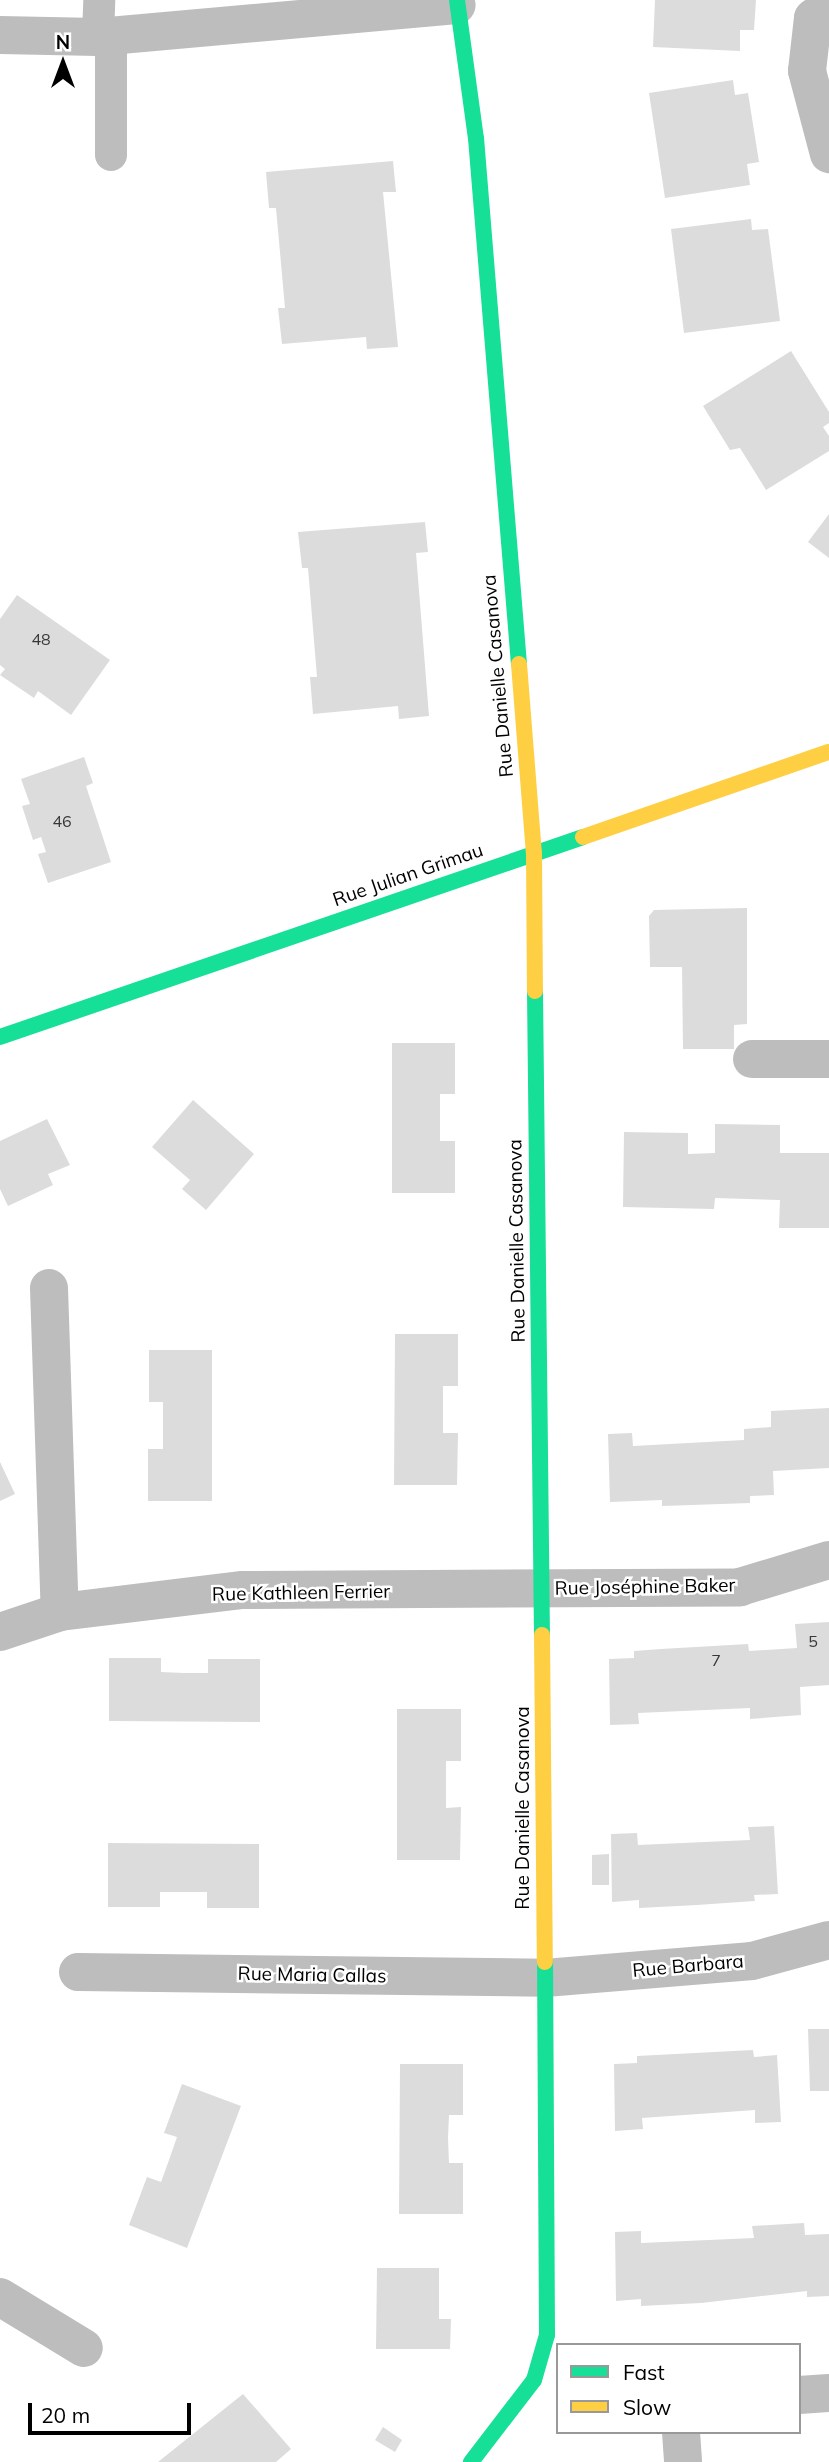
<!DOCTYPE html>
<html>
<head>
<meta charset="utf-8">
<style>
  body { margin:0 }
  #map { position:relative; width:829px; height:2462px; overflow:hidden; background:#fff; font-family:Mulish,sans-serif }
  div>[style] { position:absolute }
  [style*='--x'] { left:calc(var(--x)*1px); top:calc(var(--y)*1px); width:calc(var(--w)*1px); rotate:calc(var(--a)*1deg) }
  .building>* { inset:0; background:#dcdcdc }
  .lane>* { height:32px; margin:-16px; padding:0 16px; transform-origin:16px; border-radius:16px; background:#bdbdbd }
  .street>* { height:38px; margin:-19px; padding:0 19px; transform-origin:19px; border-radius:19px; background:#bdbdbd }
  .fast>* { height:16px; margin:-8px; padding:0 8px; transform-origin:8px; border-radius:8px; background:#16e098 }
  .slow>* { height:16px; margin:-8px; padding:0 8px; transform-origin:8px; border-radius:8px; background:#ffcf43 }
  span { translate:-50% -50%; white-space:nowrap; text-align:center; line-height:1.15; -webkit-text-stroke:5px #fff; paint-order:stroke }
  .number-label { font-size:16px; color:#373737 }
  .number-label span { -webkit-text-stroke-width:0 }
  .street-label { font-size:19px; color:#000 }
  .legend { position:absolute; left:556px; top:2343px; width:245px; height:91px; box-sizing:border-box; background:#fff; border:2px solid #999; margin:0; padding:9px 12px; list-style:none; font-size:21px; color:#000 }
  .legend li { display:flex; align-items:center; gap:14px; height:35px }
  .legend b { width:35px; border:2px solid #999 }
  .north { position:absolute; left:28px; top:28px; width:70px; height:70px; -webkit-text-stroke:5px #fff; paint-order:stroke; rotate:0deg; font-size:19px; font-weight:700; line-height:28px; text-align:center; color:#000 }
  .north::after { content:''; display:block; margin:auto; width:24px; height:32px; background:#000; clip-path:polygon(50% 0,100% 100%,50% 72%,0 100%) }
  .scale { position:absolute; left:28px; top:2403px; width:163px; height:32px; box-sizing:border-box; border:4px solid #000; border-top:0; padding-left:9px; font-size:21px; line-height:24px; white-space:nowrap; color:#000; -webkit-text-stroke:5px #fff; paint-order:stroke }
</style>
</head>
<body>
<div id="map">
  <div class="building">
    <i style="clip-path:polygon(655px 0,756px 0,754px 30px,740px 30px,740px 51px,653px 47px)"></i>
    <i style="clip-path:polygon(733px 80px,735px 95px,748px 93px,759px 162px,747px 164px,750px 185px,665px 198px,649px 93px)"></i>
    <i style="clip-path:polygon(393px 161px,396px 192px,383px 192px,398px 347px,367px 349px,366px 337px,282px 344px,278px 308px,285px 308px,276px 208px,269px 208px,266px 172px)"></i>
    <i style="clip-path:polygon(751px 219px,752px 230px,768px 229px,780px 321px,684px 333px,671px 229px)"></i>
    <i style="clip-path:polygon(791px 351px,829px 412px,829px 423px,823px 427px,829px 436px,829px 451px,766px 490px,740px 448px,730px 450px,703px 406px)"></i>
    <i style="clip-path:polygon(829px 514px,829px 558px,808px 542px)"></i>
    <i style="clip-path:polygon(425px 522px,428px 552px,416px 553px,429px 716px,399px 719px,398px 706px,313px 714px,310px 677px,317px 677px,308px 568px,302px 568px,298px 532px)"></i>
    <i style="clip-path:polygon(17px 595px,110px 660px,71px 715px,38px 691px,34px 698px,0 675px,5px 669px,0 665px,0 619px)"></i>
    <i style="clip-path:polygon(84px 757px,93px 783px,86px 786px,111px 862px,48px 883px,38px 854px,46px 852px,41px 837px,33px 840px,22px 806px,30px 804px,21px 779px)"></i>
    <i style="clip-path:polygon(747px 908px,747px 1024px,734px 1025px,734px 1049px,683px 1049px,682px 967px,650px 967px,649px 916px,654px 910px)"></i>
    <i style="clip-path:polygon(392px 1043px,455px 1043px,455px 1094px,440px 1094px,440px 1141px,455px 1141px,455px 1193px,392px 1193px)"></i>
    <i style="clip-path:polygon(193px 1100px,254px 1154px,206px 1210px,182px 1189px,190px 1180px,152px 1147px)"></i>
    <i style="clip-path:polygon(47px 1119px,70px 1165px,48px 1174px,53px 1185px,8px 1206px,0 1189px,0 1141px)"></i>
    <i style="clip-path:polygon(715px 1124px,780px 1125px,780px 1153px,829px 1153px,829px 1228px,779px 1228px,780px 1200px,715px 1198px,714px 1209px,623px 1207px,624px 1132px,688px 1133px,688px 1154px,715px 1153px)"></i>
    <i style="clip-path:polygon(395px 1334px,458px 1334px,458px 1386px,443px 1386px,443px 1433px,458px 1433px,457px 1485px,394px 1485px)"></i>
    <i style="clip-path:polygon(149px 1350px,212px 1350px,212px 1501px,148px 1501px,148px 1449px,163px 1449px,163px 1402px,149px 1402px)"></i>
    <i style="clip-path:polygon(829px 1408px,829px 1468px,773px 1471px,774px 1495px,750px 1496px,750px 1503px,692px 1505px,662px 1506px,662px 1500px,610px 1502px,608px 1434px,632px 1433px,633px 1446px,744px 1440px,744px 1429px,771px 1427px,771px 1411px)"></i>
    <i style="clip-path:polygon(0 1462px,15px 1494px,0 1501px)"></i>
    <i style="clip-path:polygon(829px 1622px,829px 1685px,800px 1687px,801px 1715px,750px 1719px,750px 1708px,638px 1713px,639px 1724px,610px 1725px,609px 1659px,634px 1658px,634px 1651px,661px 1649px,748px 1644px,749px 1651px,797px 1648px,795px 1624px)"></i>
    <i style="clip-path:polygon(109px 1658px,161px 1658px,161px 1672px,184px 1673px,208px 1673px,208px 1659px,260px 1659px,260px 1722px,109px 1721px)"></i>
    <i style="clip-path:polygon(397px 1709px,461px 1709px,461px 1761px,446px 1761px,446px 1808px,461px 1807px,460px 1860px,397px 1860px)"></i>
    <i style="clip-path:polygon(774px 1826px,778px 1894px,754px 1895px,755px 1901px,697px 1905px,639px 1908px,639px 1900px,612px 1902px,611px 1834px,637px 1833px,638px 1845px,750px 1840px,748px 1827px)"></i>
    <i style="clip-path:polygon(108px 1843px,259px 1844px,259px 1908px,207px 1908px,207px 1892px,160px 1892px,160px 1907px,108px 1907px)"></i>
    <i style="clip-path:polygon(609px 1854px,609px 1885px,592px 1885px,592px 1855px)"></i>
    <i style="clip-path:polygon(808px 2029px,829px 2029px,829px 2091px,810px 2091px)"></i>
    <i style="clip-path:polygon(753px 2050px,754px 2057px,777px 2055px,781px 2122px,755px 2123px,755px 2110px,642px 2118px,643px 2129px,615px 2131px,614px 2064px,637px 2063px,637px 2056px)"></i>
    <i style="clip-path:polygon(400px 2064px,463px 2064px,463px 2115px,449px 2115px,448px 2138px,449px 2163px,463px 2163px,463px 2214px,399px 2214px)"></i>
    <i style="clip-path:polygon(182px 2084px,241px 2106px,187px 2248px,129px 2225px,147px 2177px,161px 2182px,169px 2160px,177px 2137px,164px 2133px)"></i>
    <i style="clip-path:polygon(804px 2223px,805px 2235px,829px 2234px,829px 2296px,807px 2297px,807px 2291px,701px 2303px,641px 2306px,641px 2299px,616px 2301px,615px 2232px,641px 2231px,641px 2243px,754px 2238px,752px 2226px)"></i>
    <i style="clip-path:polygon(377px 2268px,439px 2268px,439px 2319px,451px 2319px,450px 2349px,376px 2349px)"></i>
    <i style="clip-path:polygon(243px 2394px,291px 2449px,276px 2462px,158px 2462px)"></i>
    <i style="clip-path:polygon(383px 2427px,402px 2440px,395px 2452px,375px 2440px)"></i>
  </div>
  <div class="lane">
    <i style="--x:111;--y:36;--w:119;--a:90"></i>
    <i style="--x:98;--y:37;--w:37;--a:-88"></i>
  </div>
  <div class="street">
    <i style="--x:829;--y:6;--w:20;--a:143"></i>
    <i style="--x:813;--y:18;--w:53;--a:96.5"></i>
    <i style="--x:807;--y:71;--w:86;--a:75.2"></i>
    <i style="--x:0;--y:35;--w:98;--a:1.2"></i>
    <i style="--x:98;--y:37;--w:360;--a:-5.1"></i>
    <i style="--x:752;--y:1059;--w:77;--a:0"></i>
    <i style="--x:49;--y:1288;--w:324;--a:88.1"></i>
    <i style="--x:0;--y:1632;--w:63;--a:-18.4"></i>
    <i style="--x:60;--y:1612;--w:184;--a:-6.9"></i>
    <i style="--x:243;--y:1590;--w:497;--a:-0.3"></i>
    <i style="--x:740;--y:1587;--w:93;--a:-16.9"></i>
    <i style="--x:78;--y:1972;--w:467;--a:0.7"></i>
    <i style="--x:545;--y:1978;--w:208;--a:-4.7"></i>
    <i style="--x:752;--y:1961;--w:80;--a:-15.3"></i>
    <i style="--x:0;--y:2297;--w:98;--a:31.3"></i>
    <i style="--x:799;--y:2395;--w:30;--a:-4"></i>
    <i style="--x:681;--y:2432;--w:30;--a:86"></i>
  </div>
  <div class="fast">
    <i style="--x:457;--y:0;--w:139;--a:82.2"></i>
    <i style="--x:476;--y:138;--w:528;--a:85.33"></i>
    <i style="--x:535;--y:991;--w:644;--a:89.38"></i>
    <i style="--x:0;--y:1037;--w:616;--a:-18.93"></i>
    <i style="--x:471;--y:2462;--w:103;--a:-52.5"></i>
    <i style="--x:534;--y:2380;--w:47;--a:-73.9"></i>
    <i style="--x:547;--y:2335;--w:373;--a:-90.3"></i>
  </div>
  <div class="slow">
    <i style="--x:519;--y:664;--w:190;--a:85.5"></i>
    <i style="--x:534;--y:853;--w:138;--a:89.6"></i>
    <i style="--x:583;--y:837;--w:260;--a:-19.1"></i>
    <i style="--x:542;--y:1635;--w:327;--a:89.5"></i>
  </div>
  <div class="number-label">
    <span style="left:41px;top:639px">48</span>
    <span style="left:62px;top:821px">46</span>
    <span style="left:813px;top:1641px">5</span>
    <span style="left:716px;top:1660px">7</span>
  </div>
  <div class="street-label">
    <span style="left:498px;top:676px;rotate:-95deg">Rue Danielle Casanova</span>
    <span style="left:408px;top:875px;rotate:-19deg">Rue Julian Grimau</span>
    <span style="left:517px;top:1241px;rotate:-91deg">Rue Danielle Casanova</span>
    <span style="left:645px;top:1587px;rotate:-1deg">Rue Joséphine Baker</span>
    <span style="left:301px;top:1593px;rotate:-1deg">Rue Kathleen Ferrier</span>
    <span style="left:523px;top:1808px;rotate:-90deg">Rue Danielle Casanova</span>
    <span style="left:688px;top:1966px;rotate:-5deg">Rue Barbara</span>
    <span style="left:312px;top:1975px;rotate:1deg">Rue Maria Callas</span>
  </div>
  <ul class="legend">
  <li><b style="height:9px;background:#16e098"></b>Fast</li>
  <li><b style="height:9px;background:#ffcf43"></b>Slow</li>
  </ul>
  <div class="north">N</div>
  <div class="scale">20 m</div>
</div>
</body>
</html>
